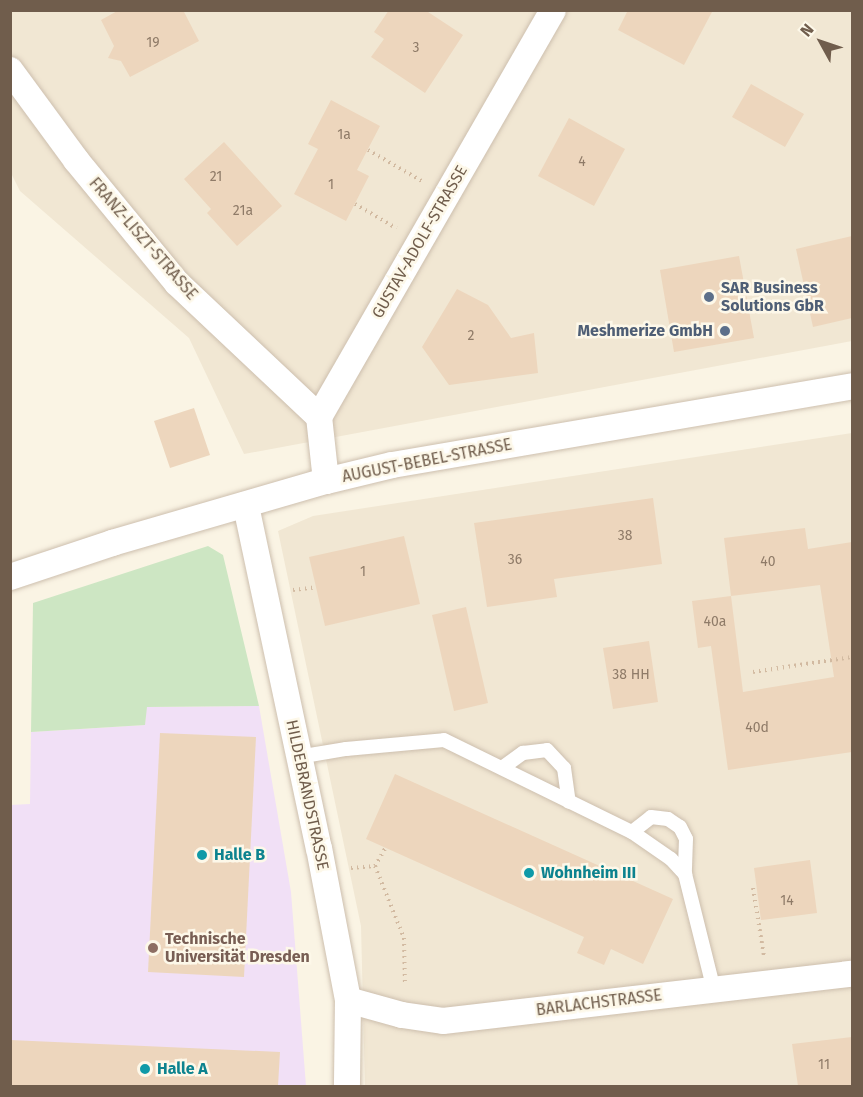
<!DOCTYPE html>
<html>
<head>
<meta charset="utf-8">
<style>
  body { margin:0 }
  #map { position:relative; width:863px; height:1097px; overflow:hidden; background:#faf4e4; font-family:"Fira Sans",sans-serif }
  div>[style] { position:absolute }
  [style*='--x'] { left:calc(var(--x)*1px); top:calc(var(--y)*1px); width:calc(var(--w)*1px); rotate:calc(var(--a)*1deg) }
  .residential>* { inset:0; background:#f1e7d3 }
  .education>* { inset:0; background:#f1e0f6 }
  .green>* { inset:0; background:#cde6c3 }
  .building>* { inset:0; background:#edd6bd }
  .path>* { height:4px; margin-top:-2px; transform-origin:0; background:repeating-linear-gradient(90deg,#d2baa1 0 1.5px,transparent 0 6px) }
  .roads { filter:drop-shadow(0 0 2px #cdbfae) drop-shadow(0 0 2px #cdbfae) }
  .lane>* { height:14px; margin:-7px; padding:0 7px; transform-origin:7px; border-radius:7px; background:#fff }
  .street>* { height:26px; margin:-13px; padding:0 13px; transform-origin:13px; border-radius:13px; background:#fff }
  .dots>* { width:16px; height:16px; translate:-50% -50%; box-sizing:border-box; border:3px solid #fdf8e9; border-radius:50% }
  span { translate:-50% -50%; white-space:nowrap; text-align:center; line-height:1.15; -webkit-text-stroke:5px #fdf8e9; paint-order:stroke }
  .number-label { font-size:14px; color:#8f7b68 }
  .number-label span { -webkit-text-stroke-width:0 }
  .street-label { font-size:16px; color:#705d4c }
  .service-label { font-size:16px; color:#4e5e75; font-weight:700 }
  .left { translate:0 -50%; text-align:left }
  .right { translate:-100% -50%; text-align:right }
  .culture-label { font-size:16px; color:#0d838f; font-weight:700 }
  .education-label { font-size:16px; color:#785e54; font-weight:700 }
  .frame { position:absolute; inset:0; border:12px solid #705d4c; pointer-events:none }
  .north { position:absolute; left:791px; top:12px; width:60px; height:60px; -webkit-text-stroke:4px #fdf8e9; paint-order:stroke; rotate:310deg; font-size:16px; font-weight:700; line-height:24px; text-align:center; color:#705d4c }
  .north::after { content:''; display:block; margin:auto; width:21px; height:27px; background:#705d4c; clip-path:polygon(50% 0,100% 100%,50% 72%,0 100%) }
</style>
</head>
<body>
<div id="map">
  <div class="residential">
    <i style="clip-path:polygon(10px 11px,852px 11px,852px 341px,244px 454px,189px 338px,20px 191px,11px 173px)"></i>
    <i style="clip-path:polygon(852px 433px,852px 1086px,365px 1086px,361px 926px,278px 531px,313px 516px)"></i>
  </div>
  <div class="education">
    <i style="clip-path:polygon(259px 706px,291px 892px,306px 1086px,11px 1086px,10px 805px,30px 804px,31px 732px,145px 725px,146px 707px)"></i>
  </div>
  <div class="green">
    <i style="clip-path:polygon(208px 546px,223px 555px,259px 706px,147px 707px,145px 725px,31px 732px,33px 603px)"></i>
  </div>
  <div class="building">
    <i style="clip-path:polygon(119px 10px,183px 10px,199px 41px,130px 77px,121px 61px,108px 58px,114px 46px,101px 20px)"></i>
    <i style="clip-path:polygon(389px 10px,425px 10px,463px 35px,425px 93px,371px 57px,384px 39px,374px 32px)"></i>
    <i style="clip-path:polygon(628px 10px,713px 10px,684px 65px,618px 30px)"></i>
    <i style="clip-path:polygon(751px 84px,804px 114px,785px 147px,732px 117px)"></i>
    <i style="clip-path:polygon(331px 100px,380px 126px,357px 170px,369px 176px,346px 221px,294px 194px,318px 149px,308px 144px)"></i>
    <i style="clip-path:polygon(569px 118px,625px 149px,594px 206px,538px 176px)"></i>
    <i style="clip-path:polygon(224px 142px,282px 206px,237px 246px,207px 213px,211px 209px,184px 179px)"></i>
    <i style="clip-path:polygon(852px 236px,852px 318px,813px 327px,796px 249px)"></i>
    <i style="clip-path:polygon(739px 256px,754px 338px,674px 352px,660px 270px)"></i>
    <i style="clip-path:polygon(457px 289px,488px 305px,511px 338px,534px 333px,538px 373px,449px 385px,422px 347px)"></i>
    <i style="clip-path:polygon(194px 408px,210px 455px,170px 468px,154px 421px)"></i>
    <i style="clip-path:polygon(653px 498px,662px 564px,554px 579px,557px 597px,487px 607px,474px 523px)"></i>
    <i style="clip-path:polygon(evenodd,805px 528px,808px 549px,852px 542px,852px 752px,728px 770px,711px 646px,698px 648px,692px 601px,731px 596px,724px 538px,805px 528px,820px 585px,834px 677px,743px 692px,731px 596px,820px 585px)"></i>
    <i style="clip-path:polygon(404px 536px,420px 604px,325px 626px,309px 557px)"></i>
    <i style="clip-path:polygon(466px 607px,488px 703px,454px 711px,432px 615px)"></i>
    <i style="clip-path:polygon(649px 641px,658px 702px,613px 709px,603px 648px)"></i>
    <i style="clip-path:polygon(160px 733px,256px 737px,244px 977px,148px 972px)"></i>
    <i style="clip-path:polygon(395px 774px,673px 899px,643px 964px,611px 949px,604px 965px,577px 953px,584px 937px,366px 839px)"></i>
    <i style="clip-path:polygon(810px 860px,817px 913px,761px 920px,754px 868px)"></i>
    <i style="clip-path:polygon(852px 1037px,852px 1086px,798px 1086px,792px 1044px)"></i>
    <i style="clip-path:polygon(10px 1040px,280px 1052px,278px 1086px,10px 1086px)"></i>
  </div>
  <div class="path">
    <i style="--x:368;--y:150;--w:62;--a:29.9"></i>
    <i style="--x:355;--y:204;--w:48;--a:30.3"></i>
    <i style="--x:293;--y:590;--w:23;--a:-7"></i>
    <i style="--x:753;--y:672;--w:100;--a:-8.6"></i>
    <i style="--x:375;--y:866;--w:78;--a:68.1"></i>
    <i style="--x:404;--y:938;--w:48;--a:88.8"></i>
    <i style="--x:351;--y:868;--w:24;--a:-5"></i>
    <i style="--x:375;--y:866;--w:22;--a:-60"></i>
    <i style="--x:753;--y:888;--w:69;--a:80.8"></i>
  </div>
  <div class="roads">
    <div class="lane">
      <i style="--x:298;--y:757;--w:49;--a:-9.5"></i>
      <i style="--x:346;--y:749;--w:98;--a:-5.2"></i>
      <i style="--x:444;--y:740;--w:209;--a:26.1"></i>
      <i style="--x:632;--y:832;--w:47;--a:34.7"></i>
      <i style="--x:671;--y:859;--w:21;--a:47"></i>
      <i style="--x:685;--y:874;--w:120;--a:76"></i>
      <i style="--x:502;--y:768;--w:26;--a:-36"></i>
      <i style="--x:523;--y:753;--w:24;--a:-7"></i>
      <i style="--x:547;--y:750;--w:25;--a:47"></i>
      <i style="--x:564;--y:768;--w:34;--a:82"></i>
      <i style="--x:632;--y:832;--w:24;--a:-38"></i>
      <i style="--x:651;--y:817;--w:17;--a:7"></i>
      <i style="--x:668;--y:819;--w:14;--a:34"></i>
      <i style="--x:680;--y:827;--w:13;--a:63"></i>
      <i style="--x:686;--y:839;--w:35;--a:92"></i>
    </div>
    <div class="street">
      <i style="--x:10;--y:70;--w:112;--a:53.7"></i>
      <i style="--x:76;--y:160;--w:159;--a:50.6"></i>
      <i style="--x:177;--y:283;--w:195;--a:43.3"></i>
      <i style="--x:326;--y:481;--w:64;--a:-96.2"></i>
      <i style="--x:319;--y:417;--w:469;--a:-60.1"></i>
      <i style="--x:246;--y:506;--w:350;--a:78"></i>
      <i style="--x:319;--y:848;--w:155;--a:79.2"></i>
      <i style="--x:348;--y:1000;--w:86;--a:90.7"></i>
      <i style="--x:10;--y:577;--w:108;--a:-18.4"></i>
      <i style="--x:112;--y:543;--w:223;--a:-16.2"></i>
      <i style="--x:326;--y:481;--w:68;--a:-13.6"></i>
      <i style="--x:392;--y:465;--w:467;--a:-9.7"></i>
      <i style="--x:348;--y:1000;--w:56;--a:15.5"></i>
      <i style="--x:402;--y:1015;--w:41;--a:8.3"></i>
      <i style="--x:443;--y:1021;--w:412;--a:-6.6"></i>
    </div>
  </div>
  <div class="dots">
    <i style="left:709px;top:297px;background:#5c6f8a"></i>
    <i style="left:725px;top:331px;background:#5c6f8a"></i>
    <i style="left:202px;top:855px;background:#0f9aa8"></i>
    <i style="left:529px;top:873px;background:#0f9aa8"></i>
    <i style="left:153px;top:948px;background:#8d6e63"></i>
    <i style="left:145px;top:1069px;background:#0f9aa8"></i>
  </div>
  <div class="number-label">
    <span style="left:153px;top:43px">19</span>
    <span style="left:416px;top:48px">3</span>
    <span style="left:344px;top:135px">1a</span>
    <span style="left:582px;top:162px">4</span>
    <span style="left:216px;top:177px">21</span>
    <span style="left:331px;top:185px">1</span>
    <span style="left:243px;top:211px">21a</span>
    <span style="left:471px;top:336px">2</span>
    <span style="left:625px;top:536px">38</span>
    <span style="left:515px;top:560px">36</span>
    <span style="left:768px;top:562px">40</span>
    <span style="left:363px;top:572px">1</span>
    <span style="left:715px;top:622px">40a</span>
    <span style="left:631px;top:675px">38 HH</span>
    <span style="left:757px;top:728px">40d</span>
    <span style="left:787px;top:901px">14</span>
    <span style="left:824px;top:1065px">11</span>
  </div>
  <div class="street-label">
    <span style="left:143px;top:239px;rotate:49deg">FRANZ-LISZT-STRASSE</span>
    <span style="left:420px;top:242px;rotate:-60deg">GUSTAV-ADOLF-STRASSE</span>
    <span style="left:427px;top:461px;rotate:-11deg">AUGUST-BEBEL-STRASSE</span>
    <span style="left:307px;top:795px;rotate:78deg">HILDEBRANDSTRASSE</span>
    <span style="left:599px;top:1003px;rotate:-7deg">BARLACHSTRASSE</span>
  </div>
  <div class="service-label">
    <span class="left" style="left:721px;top:297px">SAR Business<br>Solutions GbR</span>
    <span class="right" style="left:713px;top:331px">Meshmerize GmbH</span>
  </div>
  <div class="culture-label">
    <span class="left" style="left:214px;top:855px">Halle B</span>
    <span class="left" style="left:541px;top:873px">Wohnheim III</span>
    <span class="left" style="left:157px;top:1069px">Halle A</span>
  </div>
  <div class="education-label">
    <span class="left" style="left:165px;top:948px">Technische<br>Universität Dresden</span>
  </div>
  <div class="frame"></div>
  <div class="north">N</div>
</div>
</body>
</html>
